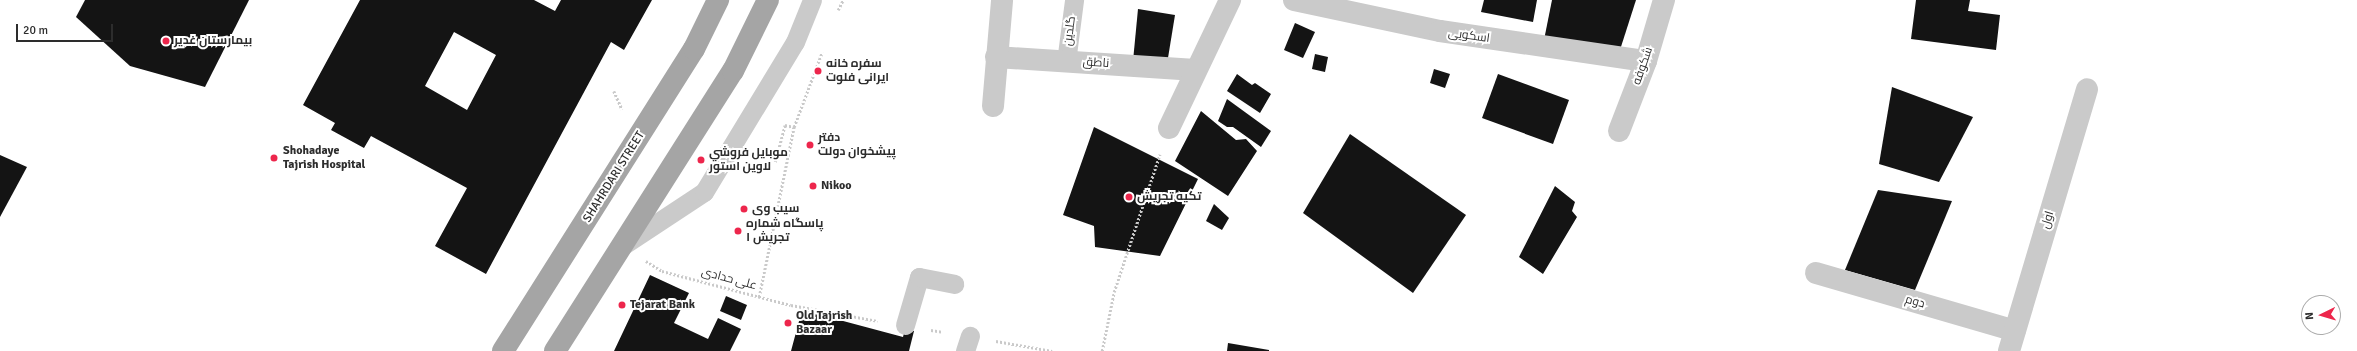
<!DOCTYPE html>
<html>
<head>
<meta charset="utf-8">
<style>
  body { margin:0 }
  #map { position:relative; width:2357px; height:351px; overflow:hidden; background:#fff; font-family:Signika,Cairo,sans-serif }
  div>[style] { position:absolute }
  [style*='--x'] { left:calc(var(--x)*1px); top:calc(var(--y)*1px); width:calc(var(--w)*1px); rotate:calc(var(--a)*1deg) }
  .building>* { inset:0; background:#141414 }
  .path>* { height:2.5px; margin-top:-1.25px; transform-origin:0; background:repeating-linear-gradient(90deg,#cacaca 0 2px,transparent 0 4px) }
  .service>* { height:19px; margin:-9.5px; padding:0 9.5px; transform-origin:9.5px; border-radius:9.5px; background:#cacaca }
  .minor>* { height:22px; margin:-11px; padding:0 11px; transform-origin:11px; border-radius:11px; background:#cacaca }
  .primary>* { height:22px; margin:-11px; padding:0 11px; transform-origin:11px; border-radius:11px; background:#a5a5a5 }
  .dots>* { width:11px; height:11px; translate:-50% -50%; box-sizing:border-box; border:2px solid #fff; border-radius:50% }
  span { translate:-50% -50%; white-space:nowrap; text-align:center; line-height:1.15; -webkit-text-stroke:4px #fff; paint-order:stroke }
  .street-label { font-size:12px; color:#2d2d2d }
  .poi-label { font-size:12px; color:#2d2d2d; font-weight:700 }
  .left { translate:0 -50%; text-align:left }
  .north { position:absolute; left:2301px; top:295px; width:40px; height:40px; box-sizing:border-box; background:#fff; border:1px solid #ababab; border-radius:50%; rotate:265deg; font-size:11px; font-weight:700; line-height:16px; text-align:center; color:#2d2d2d }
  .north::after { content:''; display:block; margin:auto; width:14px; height:18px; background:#ed264c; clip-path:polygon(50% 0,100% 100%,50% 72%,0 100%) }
  .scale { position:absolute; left:16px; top:24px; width:97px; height:18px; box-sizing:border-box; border:2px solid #2d2d2d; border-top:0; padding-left:5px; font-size:12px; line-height:14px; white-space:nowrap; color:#2d2d2d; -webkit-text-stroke:3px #fff; paint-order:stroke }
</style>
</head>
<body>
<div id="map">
  <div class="building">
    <i style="clip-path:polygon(85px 0,249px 0,205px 87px,130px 66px,76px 17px)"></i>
    <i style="clip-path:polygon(evenodd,360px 0,534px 0,555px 11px,561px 0,652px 0,624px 50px,611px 42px,486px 274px,435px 246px,467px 188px,371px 136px,364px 148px,331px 130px,335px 123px,303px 105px,360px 0,454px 32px,496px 55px,467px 110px,425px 86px,454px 32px)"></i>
    <i style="clip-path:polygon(1484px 0,1537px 0,1533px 22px,1481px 12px)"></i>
    <i style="clip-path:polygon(1552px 0,1636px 0,1619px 53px,1544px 40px)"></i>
    <i style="clip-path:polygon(1916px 0,1970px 0,1968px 11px,2000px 15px,1996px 50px,1911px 39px)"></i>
    <i style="clip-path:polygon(1138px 9px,1175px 15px,1167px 64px,1133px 61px)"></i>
    <i style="clip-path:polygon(1295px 23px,1315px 32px,1303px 58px,1284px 50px)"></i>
    <i style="clip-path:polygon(1315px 54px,1328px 57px,1325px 72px,1312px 69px)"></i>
    <i style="clip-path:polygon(1434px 69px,1450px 74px,1445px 88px,1430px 83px)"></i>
    <i style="clip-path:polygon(1237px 74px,1252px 85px,1255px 83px,1271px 94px,1260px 113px,1227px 91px)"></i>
    <i style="clip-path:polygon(1498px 74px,1569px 100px,1553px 144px,1482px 118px)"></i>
    <i style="clip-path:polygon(1892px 87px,1973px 117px,1939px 182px,1879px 164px)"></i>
    <i style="clip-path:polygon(1227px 99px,1271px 131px,1261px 147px,1233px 127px,1227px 127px,1218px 121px)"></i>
    <i style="clip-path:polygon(1201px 111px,1236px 140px,1246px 139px,1257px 151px,1228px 196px,1175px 161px)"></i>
    <i style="clip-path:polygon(1094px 127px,1198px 179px,1160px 256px,1095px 247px,1094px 226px,1063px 215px)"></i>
    <i style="clip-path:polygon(1350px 134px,1466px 215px,1413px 293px,1303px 213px)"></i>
    <i style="clip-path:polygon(0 155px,27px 167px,0 217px)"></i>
    <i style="clip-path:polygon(1555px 186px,1575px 202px,1572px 211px,1577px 217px,1543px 274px,1519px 257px)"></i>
    <i style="clip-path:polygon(1878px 190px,1952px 201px,1915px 290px,1845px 270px)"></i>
    <i style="clip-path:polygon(1214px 204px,1229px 218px,1222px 230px,1206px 221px)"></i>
    <i style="clip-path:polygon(650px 275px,689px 293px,674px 323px,708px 339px,718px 318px,741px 329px,730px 351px,614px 351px)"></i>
    <i style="clip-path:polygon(726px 296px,747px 305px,741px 320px,720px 311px)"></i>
    <i style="clip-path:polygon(802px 310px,903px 337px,905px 329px,914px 331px,909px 351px,791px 351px)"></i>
    <i style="clip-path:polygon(1228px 343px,1269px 350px,1269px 351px,1227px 351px)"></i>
  </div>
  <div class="path">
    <i style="--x:838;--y:10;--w:11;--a:-63"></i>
    <i style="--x:614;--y:91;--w:20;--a:66"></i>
    <i style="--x:775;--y:162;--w:38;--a:-75"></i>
    <i style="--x:785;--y:125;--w:9;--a:13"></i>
    <i style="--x:646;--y:261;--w:19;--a:32"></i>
    <i style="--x:662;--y:271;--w:133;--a:14.8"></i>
    <i style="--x:791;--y:305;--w:88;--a:10.4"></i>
    <i style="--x:759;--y:297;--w:174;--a:-78.4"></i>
    <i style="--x:794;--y:127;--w:80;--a:-69.5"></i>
    <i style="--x:931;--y:330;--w:12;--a:9"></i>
    <i style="--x:996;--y:341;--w:57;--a:10.1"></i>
    <i style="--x:1102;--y:351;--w:60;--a:-78.5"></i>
    <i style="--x:1114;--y:292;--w:145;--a:-71.6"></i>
  </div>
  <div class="service">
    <i style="--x:1066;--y:62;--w:63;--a:-82.6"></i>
    <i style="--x:622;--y:246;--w:98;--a:-33.4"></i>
    <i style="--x:704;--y:192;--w:175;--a:-58.8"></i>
    <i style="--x:795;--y:42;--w:45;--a:-68"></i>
    <i style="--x:905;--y:325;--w:50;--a:-73.7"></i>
    <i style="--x:919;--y:277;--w:36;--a:11"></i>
    <i style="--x:965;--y:351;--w:16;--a:-72"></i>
  </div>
  <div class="minor">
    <i style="--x:1294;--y:0;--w:149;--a:12"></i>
    <i style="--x:1440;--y:31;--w:208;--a:8.3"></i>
    <i style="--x:996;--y:57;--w:200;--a:3.7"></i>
    <i style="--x:993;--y:106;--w:106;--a:-85.1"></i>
    <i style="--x:1169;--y:128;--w:142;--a:-64.5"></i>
    <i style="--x:1619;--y:131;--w:75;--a:-68.9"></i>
    <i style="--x:1646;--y:61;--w:64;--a:-73.6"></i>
    <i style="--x:1816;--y:273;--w:207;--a:16.2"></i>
    <i style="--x:2009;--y:351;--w:273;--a:-73.4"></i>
  </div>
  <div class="primary">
    <i style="--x:503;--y:351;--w:357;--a:-57.7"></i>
    <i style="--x:694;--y:49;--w:55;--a:-63.9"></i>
    <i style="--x:555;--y:351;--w:332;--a:-57.6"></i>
    <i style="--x:733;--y:71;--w:79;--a:-63.8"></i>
  </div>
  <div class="dots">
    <i style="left:166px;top:41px;background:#ed264c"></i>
    <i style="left:818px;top:71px;background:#ed264c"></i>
    <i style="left:810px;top:145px;background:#ed264c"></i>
    <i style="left:274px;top:158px;background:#ed264c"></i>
    <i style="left:701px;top:160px;background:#ed264c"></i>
    <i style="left:813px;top:186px;background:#ed264c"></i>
    <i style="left:1129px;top:197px;background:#ed264c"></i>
    <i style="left:744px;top:209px;background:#ed264c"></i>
    <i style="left:738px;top:231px;background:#ed264c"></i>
    <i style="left:622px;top:305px;background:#ed264c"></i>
    <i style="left:788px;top:323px;background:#ed264c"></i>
  </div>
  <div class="street-label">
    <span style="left:1070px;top:31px;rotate:-83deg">گلدین</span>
    <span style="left:1469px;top:36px;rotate:8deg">اسکویی</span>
    <span style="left:1096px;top:63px;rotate:4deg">ناطق</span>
    <span style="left:1643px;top:66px;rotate:-71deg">شکوفه</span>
    <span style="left:614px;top:177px;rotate:-58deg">SHAHRDARI STREET</span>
    <span style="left:2048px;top:220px;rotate:-73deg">اول</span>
    <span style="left:729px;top:279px;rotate:15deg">علی حدادی</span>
    <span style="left:1915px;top:302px;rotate:16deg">دوم</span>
  </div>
  <div class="poi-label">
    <span class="left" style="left:174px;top:41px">بیمارستان غدیر</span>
    <span class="left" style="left:826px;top:71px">سفره خانه<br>ایرانی فلوت</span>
    <span class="left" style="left:818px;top:145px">دفتر<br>پیشخوان دولت</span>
    <span class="left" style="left:283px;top:158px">Shohadaye<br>Tajrish Hospital</span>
    <span class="left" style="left:709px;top:160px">موبايل فروشي<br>لاوين استور</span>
    <span class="left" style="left:821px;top:186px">Nikoo</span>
    <span class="left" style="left:1137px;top:197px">تکیه تجریش</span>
    <span class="left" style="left:752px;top:209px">سیب وی</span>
    <span class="left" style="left:746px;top:231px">پاسگاه شماره<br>۱ تجریش</span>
    <span class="left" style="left:630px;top:305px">Tejarat Bank</span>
    <span class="left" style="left:796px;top:323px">Old Tajrish<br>Bazaar</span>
  </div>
  <div class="north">N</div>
  <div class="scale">20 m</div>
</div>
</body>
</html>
